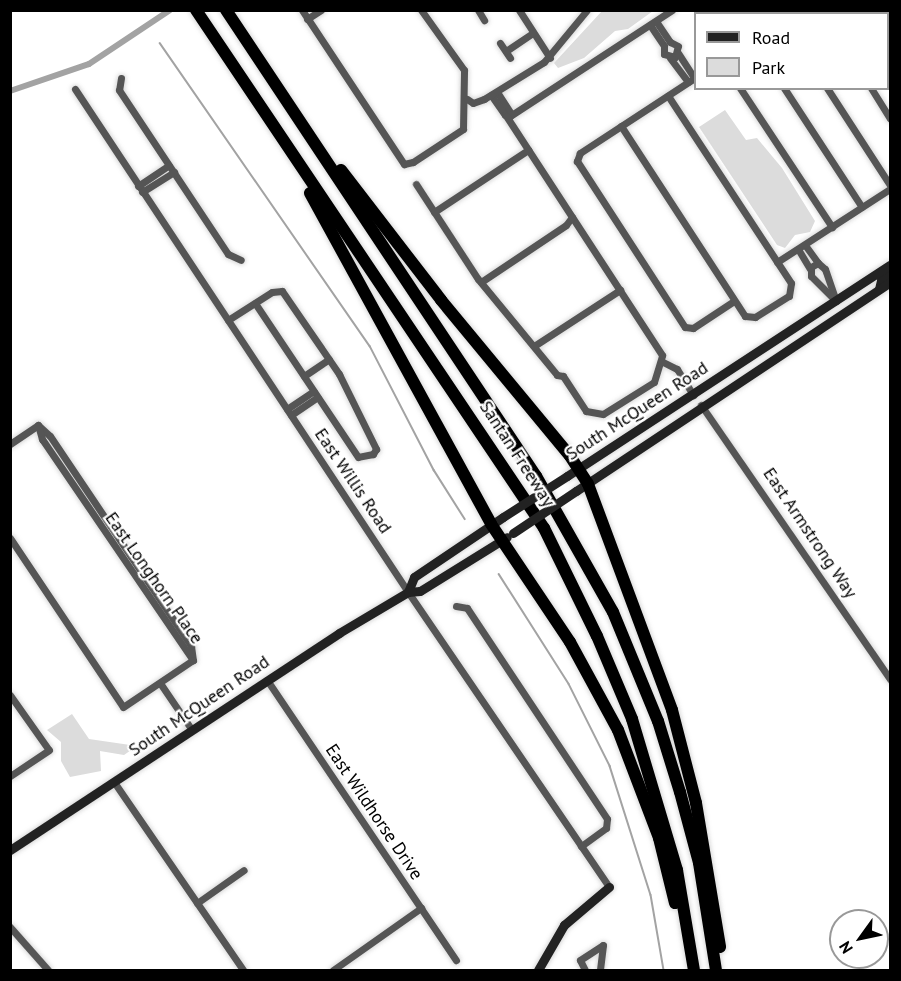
<!DOCTYPE html>
<html>
<head>
<meta charset="utf-8">
<style>
  body { margin:0 }
  #map { position:relative; width:901px; height:981px; overflow:hidden; background:#fff; font-family:"PT Sans",sans-serif }
  div>[style] { position:absolute }
  [style*='--x'] { left:calc(var(--x)*1px); top:calc(var(--y)*1px); width:calc(var(--w)*1px); rotate:calc(var(--a)*1deg) }
  .green>* { inset:0; background:#dcdcdc }
  .stream>* { height:1.5px; margin:-0.75px; padding:0 0.75px; transform-origin:0.75px; border-radius:0.75px; background:#a3a3a3 }
  .canal>* { height:6px; margin:-3px; padding:0 3px; transform-origin:3px; border-radius:3px; background:#a3a3a3 }
  .roads { filter:drop-shadow(0 0 2px #dbdbdb) drop-shadow(0 0 2px #dbdbdb) }
  .street>* { height:7px; margin:-3.5px; padding:0 3.5px; transform-origin:3.5px; border-radius:3.5px; background:#555 }
  .secondary>* { height:9px; margin:-4.5px; padding:0 4.5px; transform-origin:4.5px; border-radius:4.5px; background:#222 }
  .highway>* { height:12px; margin:-6px; padding:0 6px; transform-origin:6px; border-radius:6px; background:#000 }
  .secondary-bridge>* { height:9px; margin:-4.5px; padding:0 4.5px; transform-origin:4.5px; border-radius:4.5px; background:#222 }
  span { translate:-50% -50%; white-space:nowrap; text-align:center; line-height:1.15; -webkit-text-stroke:4.5px #fff; paint-order:stroke }
  .street-label { font-size:18px; color:#000 }
  .frame { position:absolute; inset:0; border:12px solid #000; pointer-events:none }
  .legend { position:absolute; left:694px; top:12px; width:195px; height:78px; box-sizing:border-box; background:#fff; border:2px solid #999; margin:0; padding:8px 10px; list-style:none; font-size:18px; color:#000 }
  .legend li { display:flex; align-items:center; gap:12px; height:30px }
  .legend b { width:30px; border:2px solid #999 }
  .north { position:absolute; left:829px; top:909px; width:60px; height:60px; box-sizing:border-box; background:#fff; border:2px solid #999; border-radius:50%; rotate:237deg; font-size:16px; font-weight:700; line-height:24px; text-align:center; color:#000 }
  .north::after { content:''; display:block; margin:auto; width:21px; height:27px; background:#000; clip-path:polygon(50% 0,100% 100%,50% 72%,0 100%) }
</style>
</head>
<body>
<div id="map">
  <div class="green">
    <i style="clip-path:polygon(602px 11px,653px 11px,628px 29px,615px 31px,584px 58px,558px 68px,554px 63px)"></i>
    <i style="clip-path:polygon(725px 110px,746px 140px,757px 138px,782px 168px,815px 221px,810px 232px,795px 235px,785px 248px,777px 245px,699px 127px)"></i>
    <i style="clip-path:polygon(72px 714px,89px 739px,137px 746px,124px 755px,100px 751px,101px 771px,70px 777px,61px 761px,61px 742px,47px 730px)"></i>
  </div>
  <div class="stream">
    <i style="--x:160;--y:43;--w:369;--a:55.3"></i>
    <i style="--x:370;--y:346;--w:140;--a:62.7"></i>
    <i style="--x:434;--y:470;--w:58;--a:57.7"></i>
    <i style="--x:499;--y:574;--w:130;--a:57.5"></i>
    <i style="--x:569;--y:684;--w:92;--a:63.4"></i>
    <i style="--x:610;--y:766;--w:135;--a:72.4"></i>
    <i style="--x:651;--y:895;--w:76;--a:80.2"></i>
  </div>
  <div class="canal">
    <i style="--x:10;--y:91;--w:83;--a:-18.9"></i>
    <i style="--x:89;--y:64;--w:97;--a:-33.7"></i>
  </div>
  <div class="roads">
    <div class="street">
      <i style="--x:302;--y:10;--w:185;--a:56.5"></i>
      <i style="--x:404;--y:164;--w:9;--a:-13"></i>
      <i style="--x:413;--y:162;--w:60;--a:-33.4"></i>
      <i style="--x:463;--y:129;--w:59;--a:-89"></i>
      <i style="--x:464;--y:70;--w:74;--a:-125.6"></i>
      <i style="--x:478;--y:10;--w:12;--a:59"></i>
      <i style="--x:519;--y:10;--w:57;--a:57.1"></i>
      <i style="--x:700;--y:10;--w:4;--a:63"></i>
      <i style="--x:820;--y:10;--w:4;--a:63"></i>
      <i style="--x:730;--y:14;--w:6;--a:-39"></i>
      <i style="--x:794;--y:14;--w:6;--a:-45"></i>
      <i style="--x:307;--y:19;--w:17;--a:-33"></i>
      <i style="--x:650;--y:25;--w:25;--a:56"></i>
      <i style="--x:664;--y:46;--w:8;--a:90"></i>
      <i style="--x:664;--y:54;--w:11;--a:15"></i>
      <i style="--x:675;--y:57;--w:11;--a:-75"></i>
      <i style="--x:678;--y:46;--w:9;--a:-153"></i>
      <i style="--x:670;--y:42;--w:25;--a:-124"></i>
      <i style="--x:500;--y:43;--w:18;--a:56"></i>
      <i style="--x:506;--y:51;--w:32;--a:-34"></i>
      <i style="--x:678;--y:53;--w:30;--a:57"></i>
      <i style="--x:670;--y:58;--w:30;--a:53"></i>
      <i style="--x:696;--y:77;--w:139;--a:146.8"></i>
      <i style="--x:580;--y:153;--w:9;--a:111"></i>
      <i style="--x:577;--y:161;--w:198;--a:57"></i>
      <i style="--x:685;--y:327;--w:8;--a:7"></i>
      <i style="--x:693;--y:328;--w:49;--a:-33.4"></i>
      <i style="--x:121;--y:78;--w:12;--a:99"></i>
      <i style="--x:119;--y:90;--w:197;--a:56.4"></i>
      <i style="--x:228;--y:254;--w:14;--a:25"></i>
      <i style="--x:740;--y:88;--w:167;--a:56.5"></i>
      <i style="--x:784;--y:88;--w:142;--a:56.8"></i>
      <i style="--x:827;--y:88;--w:116;--a:57"></i>
      <i style="--x:871;--y:88;--w:36;--a:58"></i>
      <i style="--x:75;--y:89;--w:603;--a:56.49"></i>
      <i style="--x:408;--y:592;--w:357;--a:55.7"></i>
      <i style="--x:497;--y:92;--w:27;--a:57"></i>
      <i style="--x:491;--y:95;--w:24;--a:55"></i>
      <i style="--x:505;--y:115;--w:5;--a:11"></i>
      <i style="--x:510;--y:116;--w:194;--a:-33.2"></i>
      <i style="--x:467;--y:99;--w:7;--a:34"></i>
      <i style="--x:473;--y:103;--w:12;--a:-20"></i>
      <i style="--x:484;--y:99;--w:70;--a:-31.7"></i>
      <i style="--x:544;--y:62;--w:67;--a:-50.4"></i>
      <i style="--x:621;--y:126;--w:227;--a:56.9"></i>
      <i style="--x:745;--y:316;--w:10;--a:6"></i>
      <i style="--x:755;--y:317;--w:40;--a:-32"></i>
      <i style="--x:789;--y:296;--w:13;--a:-81"></i>
      <i style="--x:791;--y:283;--w:224;--a:-123.3"></i>
      <i style="--x:416;--y:184;--w:113;--a:56.9"></i>
      <i style="--x:478;--y:279;--w:124;--a:50.5"></i>
      <i style="--x:557;--y:375;--w:6;--a:9"></i>
      <i style="--x:563;--y:376;--w:42;--a:56.7"></i>
      <i style="--x:586;--y:411;--w:17;--a:10"></i>
      <i style="--x:603;--y:414;--w:60;--a:-32.1"></i>
      <i style="--x:654;--y:382;--w:28;--a:-73"></i>
      <i style="--x:662;--y:355;--w:285;--a:-123.1"></i>
      <i style="--x:138;--y:186;--w:37;--a:-34"></i>
      <i style="--x:142;--y:192;--w:38;--a:-32"></i>
      <i style="--x:434;--y:212;--w:113;--a:-33.4"></i>
      <i style="--x:805;--y:245;--w:22;--a:54"></i>
      <i style="--x:798;--y:249;--w:23;--a:59"></i>
      <i style="--x:777;--y:262;--w:135;--a:-32.9"></i>
      <i style="--x:818;--y:263;--w:9;--a:41"></i>
      <i style="--x:825;--y:269;--w:34;--a:71"></i>
      <i style="--x:836;--y:301;--w:35;--a:-135"></i>
      <i style="--x:811;--y:276;--w:9;--a:-90"></i>
      <i style="--x:811;--y:267;--w:8;--a:-30"></i>
      <i style="--x:481;--y:282;--w:102;--a:-33.8"></i>
      <i style="--x:566;--y:225;--w:10;--a:-53"></i>
      <i style="--x:228;--y:320;--w:52;--a:-32.5"></i>
      <i style="--x:272;--y:292;--w:10;--a:-6"></i>
      <i style="--x:282;--y:291;--w:101;--a:55.5"></i>
      <i style="--x:339;--y:374;--w:84;--a:63.7"></i>
      <i style="--x:376;--y:449;--w:6;--a:121"></i>
      <i style="--x:373;--y:454;--w:15;--a:169"></i>
      <i style="--x:358;--y:457;--w:185;--a:-123.8"></i>
      <i style="--x:534;--y:346;--w:103;--a:-33.1"></i>
      <i style="--x:661;--y:361;--w:18;--a:27"></i>
      <i style="--x:677;--y:369;--w:31;--a:58"></i>
      <i style="--x:304;--y:376;--w:30;--a:-34"></i>
      <i style="--x:701;--y:405;--w:333;--a:55.4"></i>
      <i style="--x:287;--y:409;--w:32;--a:-34"></i>
      <i style="--x:291;--y:415;--w:32;--a:-34"></i>
      <i style="--x:38;--y:425;--w:16;--a:43"></i>
      <i style="--x:50;--y:436;--w:253;--a:56.1"></i>
      <i style="--x:191;--y:646;--w:14;--a:82"></i>
      <i style="--x:38;--y:425;--w:15;--a:74"></i>
      <i style="--x:42;--y:439;--w:268;--a:55.7"></i>
      <i style="--x:10;--y:444;--w:34;--a:-34"></i>
      <i style="--x:10;--y:538;--w:203;--a:56.2"></i>
      <i style="--x:123;--y:707;--w:84;--a:-33.9"></i>
      <i style="--x:456;--y:606;--w:11;--a:10"></i>
      <i style="--x:467;--y:608;--w:253;--a:56.4"></i>
      <i style="--x:607;--y:819;--w:9;--a:96"></i>
      <i style="--x:606;--y:828;--w:31;--a:144"></i>
      <i style="--x:267;--y:680;--w:338;--a:56"></i>
      <i style="--x:160;--y:683;--w:57;--a:55.8"></i>
      <i style="--x:10;--y:695;--w:67;--a:54.7"></i>
      <i style="--x:49;--y:750;--w:47;--a:146.3"></i>
      <i style="--x:114;--y:782;--w:228;--a:55.5"></i>
      <i style="--x:197;--y:903;--w:57;--a:-35.1"></i>
      <i style="--x:10;--y:927;--w:57;--a:48.5"></i>
      <i style="--x:333;--y:970;--w:108;--a:-35.2"></i>
      <i style="--x:585;--y:970;--w:11;--a:-117"></i>
      <i style="--x:580;--y:960;--w:27;--a:-33"></i>
      <i style="--x:603;--y:945;--w:25;--a:97"></i>
    </div>
    <div class="secondary">
      <i style="--x:857;--y:10;--w:4;--a:63"></i>
      <i style="--x:878;--y:10;--w:4;--a:63"></i>
      <i style="--x:888;--y:24;--w:5;--a:68"></i>
      <i style="--x:888;--y:56;--w:5;--a:68"></i>
      <i style="--x:879;--y:289;--w:9;--a:-77"></i>
      <i style="--x:881;--y:280;--w:11;--a:-38"></i>
      <i style="--x:567;--y:476;--w:386;--a:-33.2"></i>
      <i style="--x:576;--y:491;--w:377;--a:-33.6"></i>
      <i style="--x:408;--y:592;--w:16;--a:-68"></i>
      <i style="--x:414;--y:577;--w:107;--a:-34"></i>
      <i style="--x:10;--y:850;--w:394;--a:-33.4"></i>
      <i style="--x:339;--y:633;--w:80;--a:-30.7"></i>
      <i style="--x:408;--y:592;--w:12;--a:-5"></i>
      <i style="--x:420;--y:591;--w:102;--a:-31.8"></i>
      <i style="--x:538;--y:970;--w:52;--a:-60"></i>
      <i style="--x:564;--y:925;--w:59;--a:-40.2"></i>
    </div>
    <div class="highway">
      <i style="--x:196;--y:10;--w:624;--a:56.11"></i>
      <i style="--x:544;--y:528;--w:120;--a:63.9"></i>
      <i style="--x:597;--y:636;--w:90;--a:67.1"></i>
      <i style="--x:632;--y:719;--w:158;--a:73.4"></i>
      <i style="--x:677;--y:870;--w:101;--a:80.4"></i>
      <i style="--x:226;--y:10;--w:560;--a:56.37"></i>
      <i style="--x:536;--y:476;--w:156;--a:60.5"></i>
      <i style="--x:613;--y:612;--w:118;--a:67.6"></i>
      <i style="--x:658;--y:721;--w:74;--a:72.8"></i>
      <i style="--x:680;--y:792;--w:73;--a:75"></i>
      <i style="--x:699;--y:863;--w:108;--a:81"></i>
      <i style="--x:341;--y:170;--w:164;--a:52.4"></i>
      <i style="--x:441;--y:300;--w:202;--a:50.4"></i>
      <i style="--x:570;--y:456;--w:33;--a:57"></i>
      <i style="--x:588;--y:484;--w:241;--a:69.6"></i>
      <i style="--x:672;--y:710;--w:96;--a:75.5"></i>
      <i style="--x:696;--y:803;--w:146;--a:80.5"></i>
      <i style="--x:310;--y:193;--w:377;--a:61.3"></i>
      <i style="--x:491;--y:524;--w:142;--a:56.2"></i>
      <i style="--x:570;--y:642;--w:100;--a:61.4"></i>
      <i style="--x:618;--y:730;--w:116;--a:69.2"></i>
      <i style="--x:659;--y:838;--w:67;--a:76.2"></i>
    </div>
  </div>
  <div class="secondary-bridge">
    <i style="--x:503;--y:517;--w:76;--a:-32.6"></i>
    <i style="--x:513;--y:533;--w:76;--a:-33.7"></i>
  </div>
  <div class="street-label">
    <span style="left:637px;top:411px;rotate:-33deg">South McQueen Road</span>
    <span style="left:517px;top:454px;rotate:57deg">Santan Freeway</span>
    <span style="left:353px;top:481px;rotate:56deg">East Willis Road</span>
    <span style="left:810px;top:533px;rotate:56deg">East Armstrong Way</span>
    <span style="left:154px;top:578px;rotate:55deg">East Longhorn Place</span>
    <span style="left:199px;top:706px;rotate:-34deg">South McQueen Road</span>
    <span style="left:374px;top:812px;rotate:56deg">East Wildhorse Drive</span>
  </div>
  <div class="frame"></div>
  <ul class="legend">
  <li><b style="height:8px;background:#222"></b>Road</li>
  <li><b style="height:16px;background:#dcdcdc"></b>Park</li>
  </ul>
  <div class="north">N</div>
</div>
</body>
</html>
